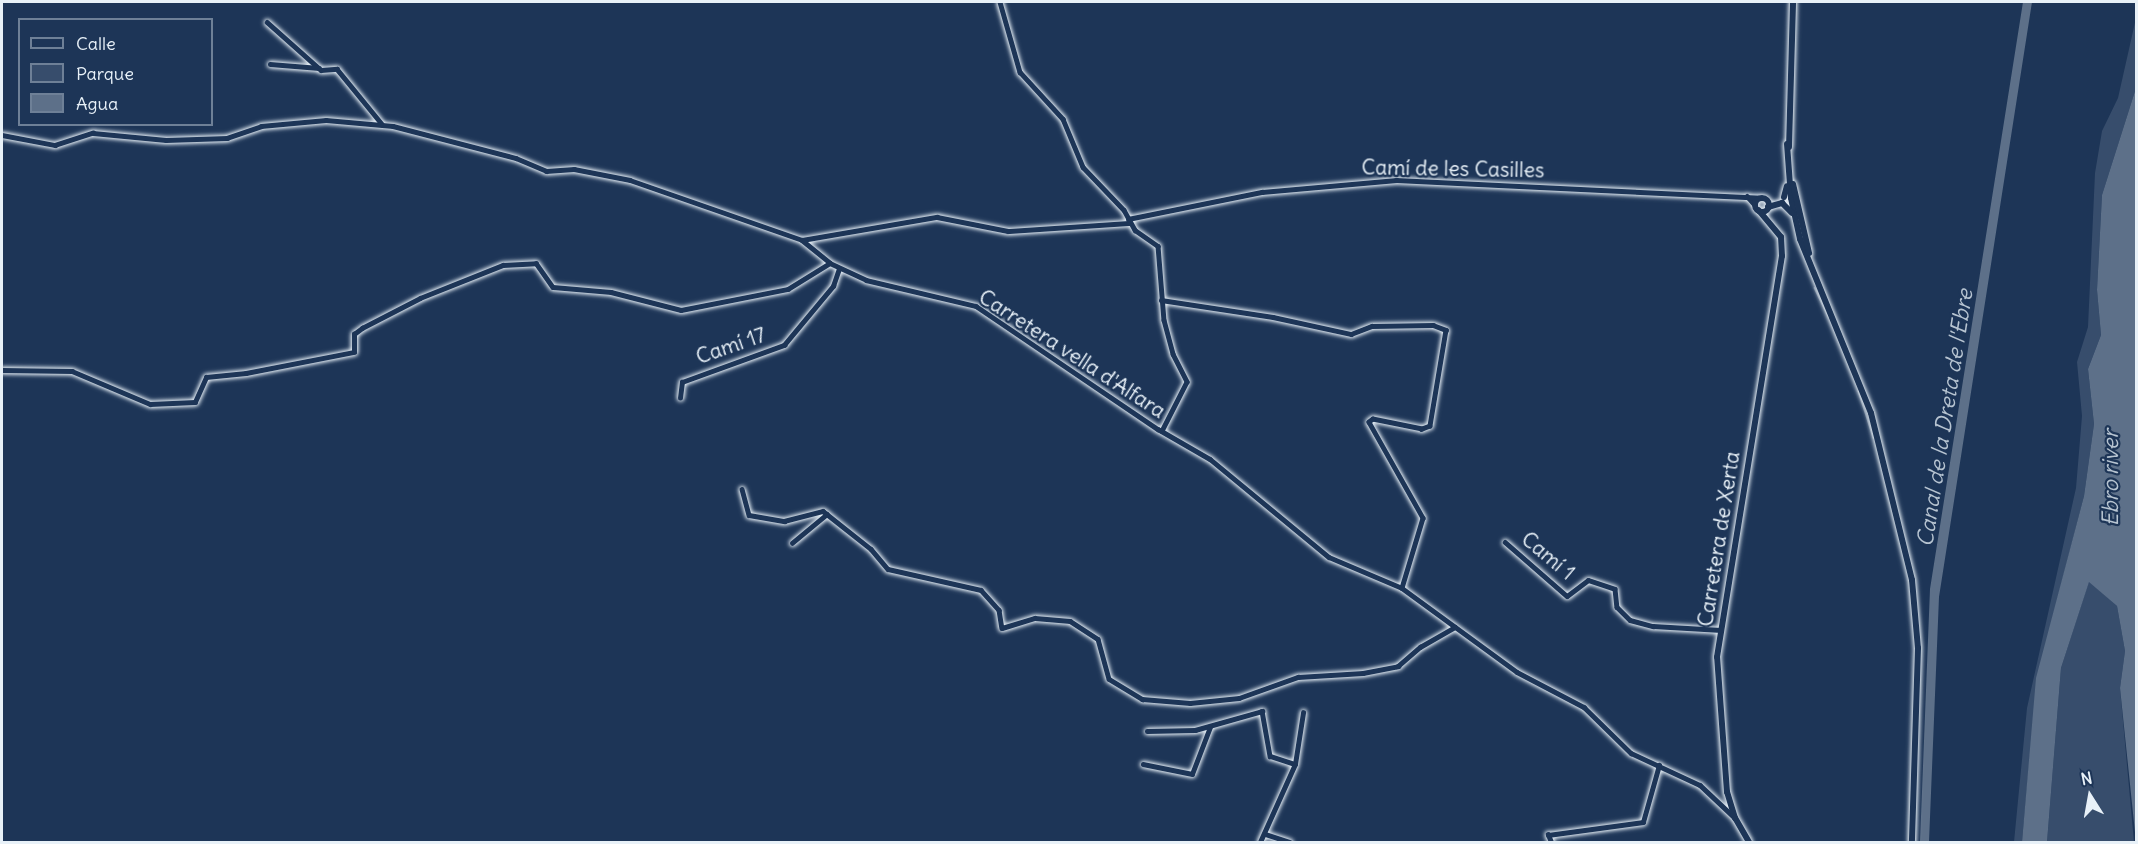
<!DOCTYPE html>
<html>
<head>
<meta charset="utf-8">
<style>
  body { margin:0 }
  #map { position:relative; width:2138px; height:844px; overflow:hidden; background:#1d3557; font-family:Delius,sans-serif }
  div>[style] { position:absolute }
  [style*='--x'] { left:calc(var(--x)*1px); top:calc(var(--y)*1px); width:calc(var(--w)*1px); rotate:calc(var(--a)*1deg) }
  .green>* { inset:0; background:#374d6c }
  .water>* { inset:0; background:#5d7089 }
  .stream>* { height:1.5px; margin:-0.75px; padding:0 0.75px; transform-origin:0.75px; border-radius:0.75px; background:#5d7089 }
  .roads { filter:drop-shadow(0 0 2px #e8f1f8) drop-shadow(0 0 2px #e8f1f8) }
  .minor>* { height:4.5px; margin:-2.25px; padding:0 2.25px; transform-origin:2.25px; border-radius:2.25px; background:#1d3557 }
  .major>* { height:6px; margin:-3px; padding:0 3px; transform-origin:3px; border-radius:3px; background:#1d3557 }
  .major>.ring { margin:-3px; padding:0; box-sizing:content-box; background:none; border:6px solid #1d3557; border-radius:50% }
  span { translate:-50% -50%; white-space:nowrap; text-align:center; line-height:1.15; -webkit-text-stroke:4.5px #1d3557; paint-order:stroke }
  .street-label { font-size:21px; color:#e8f1f8 }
  .water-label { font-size:22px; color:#b7c4d1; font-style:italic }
  .frame { position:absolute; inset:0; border:3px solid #e8f1f8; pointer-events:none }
  .legend { position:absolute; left:18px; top:18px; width:195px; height:108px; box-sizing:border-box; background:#1d3557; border:2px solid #6e8097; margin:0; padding:8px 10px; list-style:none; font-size:18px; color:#e8f1f8 }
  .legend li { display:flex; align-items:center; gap:12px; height:30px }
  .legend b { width:30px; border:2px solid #6e8097 }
  .north { position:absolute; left:2060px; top:766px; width:60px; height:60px; -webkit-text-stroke:4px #1d3557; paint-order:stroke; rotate:349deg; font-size:16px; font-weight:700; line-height:24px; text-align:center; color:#e8f1f8 }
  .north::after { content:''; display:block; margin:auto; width:21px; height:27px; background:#e8f1f8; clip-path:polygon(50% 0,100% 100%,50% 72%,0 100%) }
</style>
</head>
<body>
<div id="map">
  <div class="green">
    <i style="clip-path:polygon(2136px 18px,2136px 88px,2102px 195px,2097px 290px,2101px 335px,2088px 369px,2094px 424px,2084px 496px,2037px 678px,2022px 842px,2014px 842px,2027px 708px,2076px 488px,2082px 416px,2077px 362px,2088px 327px,2095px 173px,2102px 131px,2118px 98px)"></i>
    <i style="clip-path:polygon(2089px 581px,2117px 606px,2125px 651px,2120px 688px,2134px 842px,2047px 842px,2061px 668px)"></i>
  </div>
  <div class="water">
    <i style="clip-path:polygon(2023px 2px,2032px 2px,1939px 597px,1929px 842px,1920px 842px,1930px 589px)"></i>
    <i style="clip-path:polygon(2136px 88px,2136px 842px,2120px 688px,2125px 651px,2117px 606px,2089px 582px,2061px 668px,2047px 842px,2022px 842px,2036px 678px,2084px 496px,2094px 424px,2088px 369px,2101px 335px,2097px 290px,2102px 195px)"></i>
  </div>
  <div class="stream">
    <i style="--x:1815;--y:288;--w:32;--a:64"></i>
    <i style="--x:1859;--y:391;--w:49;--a:72.3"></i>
  </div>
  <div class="roads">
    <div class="minor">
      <i style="--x:1000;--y:2;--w:73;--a:74.1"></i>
      <i style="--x:1020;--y:72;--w:64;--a:47.5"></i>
      <i style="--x:1063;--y:119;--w:52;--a:67.4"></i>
      <i style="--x:1083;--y:167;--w:59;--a:46.4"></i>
      <i style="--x:1124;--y:210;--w:23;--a:61"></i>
      <i style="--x:1135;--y:230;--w:28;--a:35"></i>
      <i style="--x:1158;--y:246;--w:74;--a:85.4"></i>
      <i style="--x:1164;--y:320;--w:35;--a:75"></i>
      <i style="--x:1173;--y:354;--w:31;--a:63"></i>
      <i style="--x:1187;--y:382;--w:55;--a:117"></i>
      <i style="--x:267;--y:22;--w:72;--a:41.6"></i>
      <i style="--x:321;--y:70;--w:16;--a:-4"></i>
      <i style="--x:337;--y:69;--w:71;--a:50.7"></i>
      <i style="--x:270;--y:64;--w:49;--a:4.7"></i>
      <i style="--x:2;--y:135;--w:54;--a:10.7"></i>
      <i style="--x:55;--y:145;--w:40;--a:-18"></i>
      <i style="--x:93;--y:133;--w:73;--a:5.5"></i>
      <i style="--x:166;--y:140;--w:61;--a:-1.9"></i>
      <i style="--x:227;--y:138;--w:36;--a:-19"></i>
      <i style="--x:261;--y:126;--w:65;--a:-5.3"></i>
      <i style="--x:326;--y:120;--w:67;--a:5.1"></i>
      <i style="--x:393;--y:126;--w:127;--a:14.6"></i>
      <i style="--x:516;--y:158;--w:33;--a:23"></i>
      <i style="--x:546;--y:171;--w:28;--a:-4"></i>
      <i style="--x:574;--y:169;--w:57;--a:11.1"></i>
      <i style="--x:630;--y:180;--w:182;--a:19.2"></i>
      <i style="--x:802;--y:240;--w:36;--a:39"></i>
      <i style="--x:830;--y:263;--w:40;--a:25"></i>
      <i style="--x:866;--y:280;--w:113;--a:13.3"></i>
      <i style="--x:976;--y:306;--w:220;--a:34.1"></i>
      <i style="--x:1158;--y:429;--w:60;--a:30"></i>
      <i style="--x:1210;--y:459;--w:154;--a:39.5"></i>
      <i style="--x:1329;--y:557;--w:79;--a:23"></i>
      <i style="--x:1402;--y:588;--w:142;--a:36.1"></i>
      <i style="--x:1517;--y:672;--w:76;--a:27.6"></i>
      <i style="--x:1584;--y:707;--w:66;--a:44.4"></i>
      <i style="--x:1631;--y:753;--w:76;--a:24.9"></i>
      <i style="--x:1700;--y:785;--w:48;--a:43.3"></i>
      <i style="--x:1747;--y:196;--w:12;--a:48"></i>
      <i style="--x:1128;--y:219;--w:137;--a:-11.4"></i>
      <i style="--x:1262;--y:192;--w:135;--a:-5.1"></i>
      <i style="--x:1396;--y:180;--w:365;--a:2.8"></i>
      <i style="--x:802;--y:240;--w:137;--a:-9.7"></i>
      <i style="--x:937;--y:217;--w:72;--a:11.2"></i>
      <i style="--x:1008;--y:231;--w:122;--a:-3.8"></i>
      <i style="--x:1161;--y:300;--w:113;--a:8.6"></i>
      <i style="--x:1273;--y:317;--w:80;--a:12.3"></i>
      <i style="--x:1351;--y:334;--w:22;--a:-21"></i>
      <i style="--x:1372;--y:326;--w:61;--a:-0.9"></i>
      <i style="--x:1433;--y:325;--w:14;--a:21"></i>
      <i style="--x:1446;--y:330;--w:97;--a:99.5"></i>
      <i style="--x:1430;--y:426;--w:9;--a:159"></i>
      <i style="--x:1422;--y:429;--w:50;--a:-168.5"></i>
      <i style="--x:1373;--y:419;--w:5;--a:143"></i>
      <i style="--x:1369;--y:422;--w:110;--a:60.6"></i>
      <i style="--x:1423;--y:518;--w:73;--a:106.7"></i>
      <i style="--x:2;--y:370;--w:70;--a:0.8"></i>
      <i style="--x:72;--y:371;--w:85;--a:22.9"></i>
      <i style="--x:150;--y:404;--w:45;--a:-2.5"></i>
      <i style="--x:195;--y:402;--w:27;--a:-66"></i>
      <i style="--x:206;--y:377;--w:40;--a:-5.7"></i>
      <i style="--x:246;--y:373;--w:110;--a:-11"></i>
      <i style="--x:354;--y:352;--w:18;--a:-90"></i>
      <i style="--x:354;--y:334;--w:10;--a:-37"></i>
      <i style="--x:362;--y:328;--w:65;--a:-27.3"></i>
      <i style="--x:420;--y:298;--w:89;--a:-21.7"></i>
      <i style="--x:503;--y:265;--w:33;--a:-3"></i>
      <i style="--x:536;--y:263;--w:29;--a:55"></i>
      <i style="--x:553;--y:287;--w:58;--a:4.9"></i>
      <i style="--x:611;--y:292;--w:72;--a:14.4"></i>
      <i style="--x:681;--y:310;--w:109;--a:-11.1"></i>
      <i style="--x:788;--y:289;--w:49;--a:-31.8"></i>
      <i style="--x:680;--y:398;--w:16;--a:-83"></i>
      <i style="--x:682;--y:382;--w:109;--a:-19.9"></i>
      <i style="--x:784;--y:345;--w:77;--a:-50.3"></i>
      <i style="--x:833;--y:286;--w:18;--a:-71"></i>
      <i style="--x:742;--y:489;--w:27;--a:75"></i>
      <i style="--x:749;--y:515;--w:36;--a:10"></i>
      <i style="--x:784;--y:521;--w:40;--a:-14.4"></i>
      <i style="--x:823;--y:511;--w:61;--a:38.4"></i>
      <i style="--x:871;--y:549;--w:26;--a:50"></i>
      <i style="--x:888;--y:569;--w:95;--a:12.7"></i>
      <i style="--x:981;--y:590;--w:27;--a:48"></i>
      <i style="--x:999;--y:610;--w:18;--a:81"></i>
      <i style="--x:1002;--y:628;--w:34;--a:-17"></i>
      <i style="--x:1035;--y:618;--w:35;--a:5"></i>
      <i style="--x:1070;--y:621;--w:33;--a:33"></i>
      <i style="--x:1098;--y:639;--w:41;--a:74.6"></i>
      <i style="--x:1109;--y:679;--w:39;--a:31"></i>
      <i style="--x:1142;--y:699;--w:48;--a:4.8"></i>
      <i style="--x:1190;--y:703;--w:49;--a:-5.8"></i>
      <i style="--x:1239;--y:698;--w:63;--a:-19.6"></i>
      <i style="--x:1298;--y:677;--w:65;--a:-3.5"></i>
      <i style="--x:1363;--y:673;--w:36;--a:-11"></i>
      <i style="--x:1398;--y:666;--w:29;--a:-41"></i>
      <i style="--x:1420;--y:647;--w:40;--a:-29.7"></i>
      <i style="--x:1505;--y:542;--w:82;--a:41.1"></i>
      <i style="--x:1567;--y:596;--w:26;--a:-37"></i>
      <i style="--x:1588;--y:580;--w:28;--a:18"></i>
      <i style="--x:1615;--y:589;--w:18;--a:84"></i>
      <i style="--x:1617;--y:607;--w:18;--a:45"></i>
      <i style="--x:1630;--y:620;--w:24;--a:15"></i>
      <i style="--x:1653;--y:626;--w:68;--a:3.4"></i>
      <i style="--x:792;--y:543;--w:45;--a:-39.6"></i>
      <i style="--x:1147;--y:731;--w:48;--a:-1.2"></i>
      <i style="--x:1195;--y:730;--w:70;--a:-15.8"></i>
      <i style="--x:1262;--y:711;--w:46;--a:79.9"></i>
      <i style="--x:1270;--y:756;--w:26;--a:18"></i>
      <i style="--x:1143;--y:764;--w:50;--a:11.5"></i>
      <i style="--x:1192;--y:774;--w:50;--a:-69"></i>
      <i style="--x:1265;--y:834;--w:26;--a:18"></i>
      <i style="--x:1260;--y:842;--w:85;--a:-65.8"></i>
      <i style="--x:1295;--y:764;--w:52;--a:-81.1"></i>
      <i style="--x:1551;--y:842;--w:8;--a:-113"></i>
      <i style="--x:1548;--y:835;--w:96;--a:-7.8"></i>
      <i style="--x:1643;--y:822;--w:59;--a:-74.3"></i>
    </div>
    <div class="major">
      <i style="--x:1787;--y:144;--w:54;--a:85.8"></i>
      <i style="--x:1791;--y:198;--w:42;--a:77.6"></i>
      <i style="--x:1800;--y:239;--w:188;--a:67.8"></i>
      <i style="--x:1871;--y:413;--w:172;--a:76.2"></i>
      <i style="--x:1912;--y:580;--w:68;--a:85"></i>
      <i style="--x:1918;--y:648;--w:194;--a:91.8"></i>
      <i style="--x:1789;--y:147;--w:145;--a:-88.4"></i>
      <i style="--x:1793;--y:184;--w:71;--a:76.9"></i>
      <i style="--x:1784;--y:197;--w:11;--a:-75"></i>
      <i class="ring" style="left:1755px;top:198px;width:8px;height:8px"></i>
      <i style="--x:1768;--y:207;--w:15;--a:-16"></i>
      <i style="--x:1782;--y:203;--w:14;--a:45"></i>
      <i style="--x:1749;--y:842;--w:28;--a:-120"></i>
      <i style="--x:1735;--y:818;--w:27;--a:-107"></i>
      <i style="--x:1727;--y:792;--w:135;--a:-94.2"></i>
      <i style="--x:1717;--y:657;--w:406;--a:-80.8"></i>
      <i style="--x:1782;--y:256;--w:19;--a:-93"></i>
      <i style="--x:1781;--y:237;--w:35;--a:-130"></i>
    </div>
  </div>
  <div class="street-label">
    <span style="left:1453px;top:169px;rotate:1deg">Camí de les Casilles</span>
    <span style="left:731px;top:346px;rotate:-19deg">Camí 17</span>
    <span style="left:1072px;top:354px;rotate:33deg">Carretera vella d'Alfara</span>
    <span style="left:1719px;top:539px;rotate:-81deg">Carretera de Xerta</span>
    <span style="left:1548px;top:556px;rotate:40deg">Camí 1</span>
  </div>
  <div class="water-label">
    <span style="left:1945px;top:418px;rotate:-81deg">Canal de la Dreta de l'Ebre</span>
    <span style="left:2111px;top:478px;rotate:-90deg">Ebro river</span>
  </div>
  <div class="frame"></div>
  <ul class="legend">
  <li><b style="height:8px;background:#1d3557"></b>Calle</li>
  <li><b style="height:16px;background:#374d6c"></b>Parque</li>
  <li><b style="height:16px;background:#5d7089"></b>Agua</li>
  </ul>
  <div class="north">N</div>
</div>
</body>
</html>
